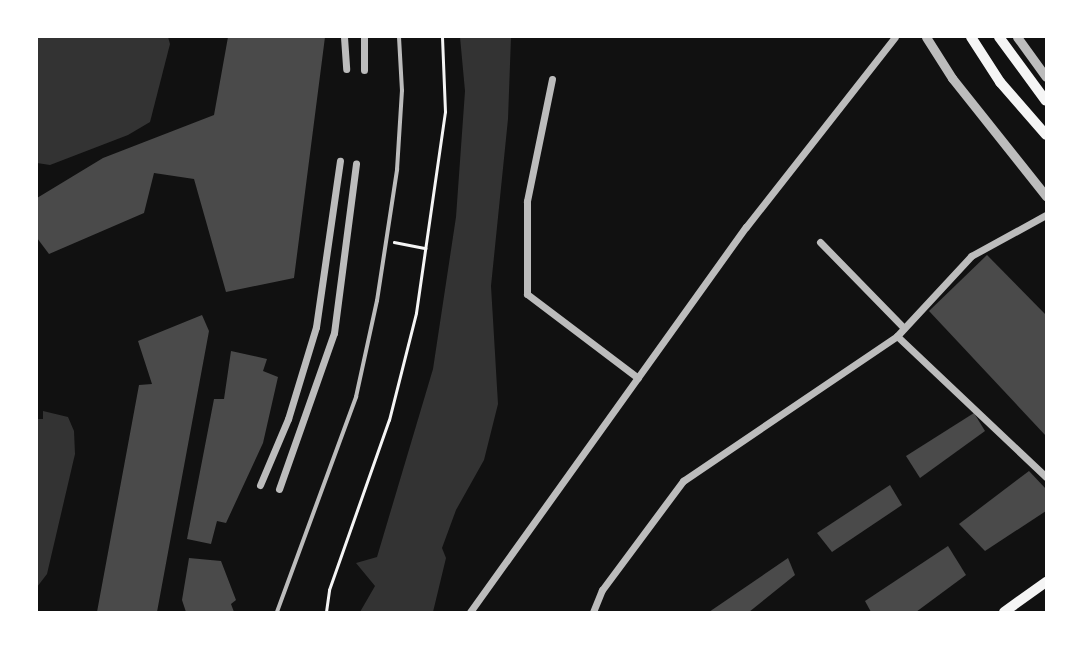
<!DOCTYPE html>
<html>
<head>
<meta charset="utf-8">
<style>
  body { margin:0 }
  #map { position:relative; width:1083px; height:649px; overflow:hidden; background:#111; font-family:Overpass,sans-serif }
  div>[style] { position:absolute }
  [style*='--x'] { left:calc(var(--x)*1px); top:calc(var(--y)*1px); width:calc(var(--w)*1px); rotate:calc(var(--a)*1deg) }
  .water>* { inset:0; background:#333 }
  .building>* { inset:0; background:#4a4a4a }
  .path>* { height:2.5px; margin:-1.25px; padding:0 1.25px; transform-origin:1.25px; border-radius:1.25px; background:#f5f5f5 }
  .service>* { height:3.5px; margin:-1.75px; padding:0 1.75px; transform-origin:1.75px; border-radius:1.75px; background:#bcbcbc }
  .minor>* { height:7px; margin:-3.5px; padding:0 3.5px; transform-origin:3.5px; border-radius:3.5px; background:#bcbcbc }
  .tertiary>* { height:9px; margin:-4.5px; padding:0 4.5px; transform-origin:4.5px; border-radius:4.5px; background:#bcbcbc }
  .secondary>* { height:10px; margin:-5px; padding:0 5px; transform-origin:5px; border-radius:5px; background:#f5f5f5 }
  .primary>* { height:10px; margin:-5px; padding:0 5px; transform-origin:5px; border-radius:5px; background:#f5f5f5 }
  span { translate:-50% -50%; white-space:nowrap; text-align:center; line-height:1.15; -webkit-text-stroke:7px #fff; paint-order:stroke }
  .frame { position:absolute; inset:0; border:38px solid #fff; pointer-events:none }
</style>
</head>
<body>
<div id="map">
  <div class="water">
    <i style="clip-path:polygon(37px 37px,168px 37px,170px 44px,150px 122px,128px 135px,50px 165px,37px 163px)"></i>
    <i style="clip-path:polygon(460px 37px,511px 37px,508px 119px,491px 286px,498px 404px,484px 460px,456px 510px,442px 548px,446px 558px,433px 612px,360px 612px,375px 586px,356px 563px,377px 557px,433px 369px,456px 217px,465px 91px)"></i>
    <i style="clip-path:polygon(43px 411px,68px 417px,74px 431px,75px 454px,47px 574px,37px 587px,37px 419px,43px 419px)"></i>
  </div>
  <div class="building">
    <i style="clip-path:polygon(228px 37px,325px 37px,294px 278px,226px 292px,194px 179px,154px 173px,144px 213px,49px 254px,37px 238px,37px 198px,103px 158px,214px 115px)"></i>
    <i style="clip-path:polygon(987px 255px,1046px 315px,1046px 436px,929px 311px)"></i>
    <i style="clip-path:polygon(202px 315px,209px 331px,157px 612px,97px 612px,139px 385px,152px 384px,138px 341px)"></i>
    <i style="clip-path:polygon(231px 351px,267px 359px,263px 371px,278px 377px,263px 443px,226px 523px,217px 521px,211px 544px,187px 539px,214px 399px,224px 399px)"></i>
    <i style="clip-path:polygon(974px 413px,985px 431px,920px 478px,906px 456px)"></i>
    <i style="clip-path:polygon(1029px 471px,1046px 489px,1046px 511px,985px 551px,959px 524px)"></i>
    <i style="clip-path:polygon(890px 485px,902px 505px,832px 552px,817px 533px)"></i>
    <i style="clip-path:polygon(948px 546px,966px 575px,916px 612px,871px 612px,865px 601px)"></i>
    <i style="clip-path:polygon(189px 558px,221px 561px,236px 600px,231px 604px,234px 612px,186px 612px,182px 600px)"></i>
    <i style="clip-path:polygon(788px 558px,795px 575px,749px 612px,709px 612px)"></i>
  </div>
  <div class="path">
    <i style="--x:394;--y:242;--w:32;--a:11"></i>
    <i style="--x:326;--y:612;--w:22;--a:-82"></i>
    <i style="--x:329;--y:590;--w:180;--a:-70.6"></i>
    <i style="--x:389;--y:420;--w:110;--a:-75.8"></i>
    <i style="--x:416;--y:313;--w:203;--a:-81.8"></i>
    <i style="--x:445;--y:112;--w:75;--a:-92.3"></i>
  </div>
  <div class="service">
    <i style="--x:277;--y:612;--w:229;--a:-69.8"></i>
    <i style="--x:356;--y:397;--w:98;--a:-77.7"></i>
    <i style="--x:377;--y:301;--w:133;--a:-81.3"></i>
    <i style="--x:397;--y:170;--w:79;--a:-86.4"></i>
    <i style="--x:402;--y:91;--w:54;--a:-93.2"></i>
  </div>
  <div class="minor">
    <i style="--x:344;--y:37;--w:32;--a:86"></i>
    <i style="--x:364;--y:70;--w:33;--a:-90"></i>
    <i style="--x:552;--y:79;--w:125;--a:101.6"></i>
    <i style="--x:527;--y:201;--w:93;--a:90"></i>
    <i style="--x:527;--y:294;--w:139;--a:37.1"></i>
    <i style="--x:820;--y:242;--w:120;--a:45.7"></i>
    <i style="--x:897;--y:336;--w:205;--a:43.4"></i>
    <i style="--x:260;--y:485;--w:72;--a:-67"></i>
    <i style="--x:288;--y:419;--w:96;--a:-73.1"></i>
    <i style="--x:316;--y:327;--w:168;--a:-81.8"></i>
    <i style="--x:279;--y:489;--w:165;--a:-70.6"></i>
    <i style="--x:334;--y:333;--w:171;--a:-82.6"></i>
    <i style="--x:470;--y:612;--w:474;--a:-54.4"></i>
    <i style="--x:746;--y:227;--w:241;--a:-51.9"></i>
    <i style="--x:593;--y:612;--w:24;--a:-68"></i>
    <i style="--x:602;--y:590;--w:136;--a:-53.4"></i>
    <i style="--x:683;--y:481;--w:258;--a:-34.1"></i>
    <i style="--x:897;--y:336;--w:109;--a:-47.2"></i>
    <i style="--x:971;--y:256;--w:85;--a:-28.7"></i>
  </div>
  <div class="tertiary">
    <i style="--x:926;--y:37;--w:49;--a:57.6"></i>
    <i style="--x:952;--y:78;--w:151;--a:51.5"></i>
    <i style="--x:1017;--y:37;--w:49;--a:54.1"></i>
  </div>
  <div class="secondary">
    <i style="--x:1004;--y:612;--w:52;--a:-35.5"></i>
  </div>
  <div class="primary">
    <i style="--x:971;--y:37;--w:54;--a:57.2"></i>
    <i style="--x:1000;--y:82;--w:70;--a:49"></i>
    <i style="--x:999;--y:37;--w:79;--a:53.7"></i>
  </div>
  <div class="frame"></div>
</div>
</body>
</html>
